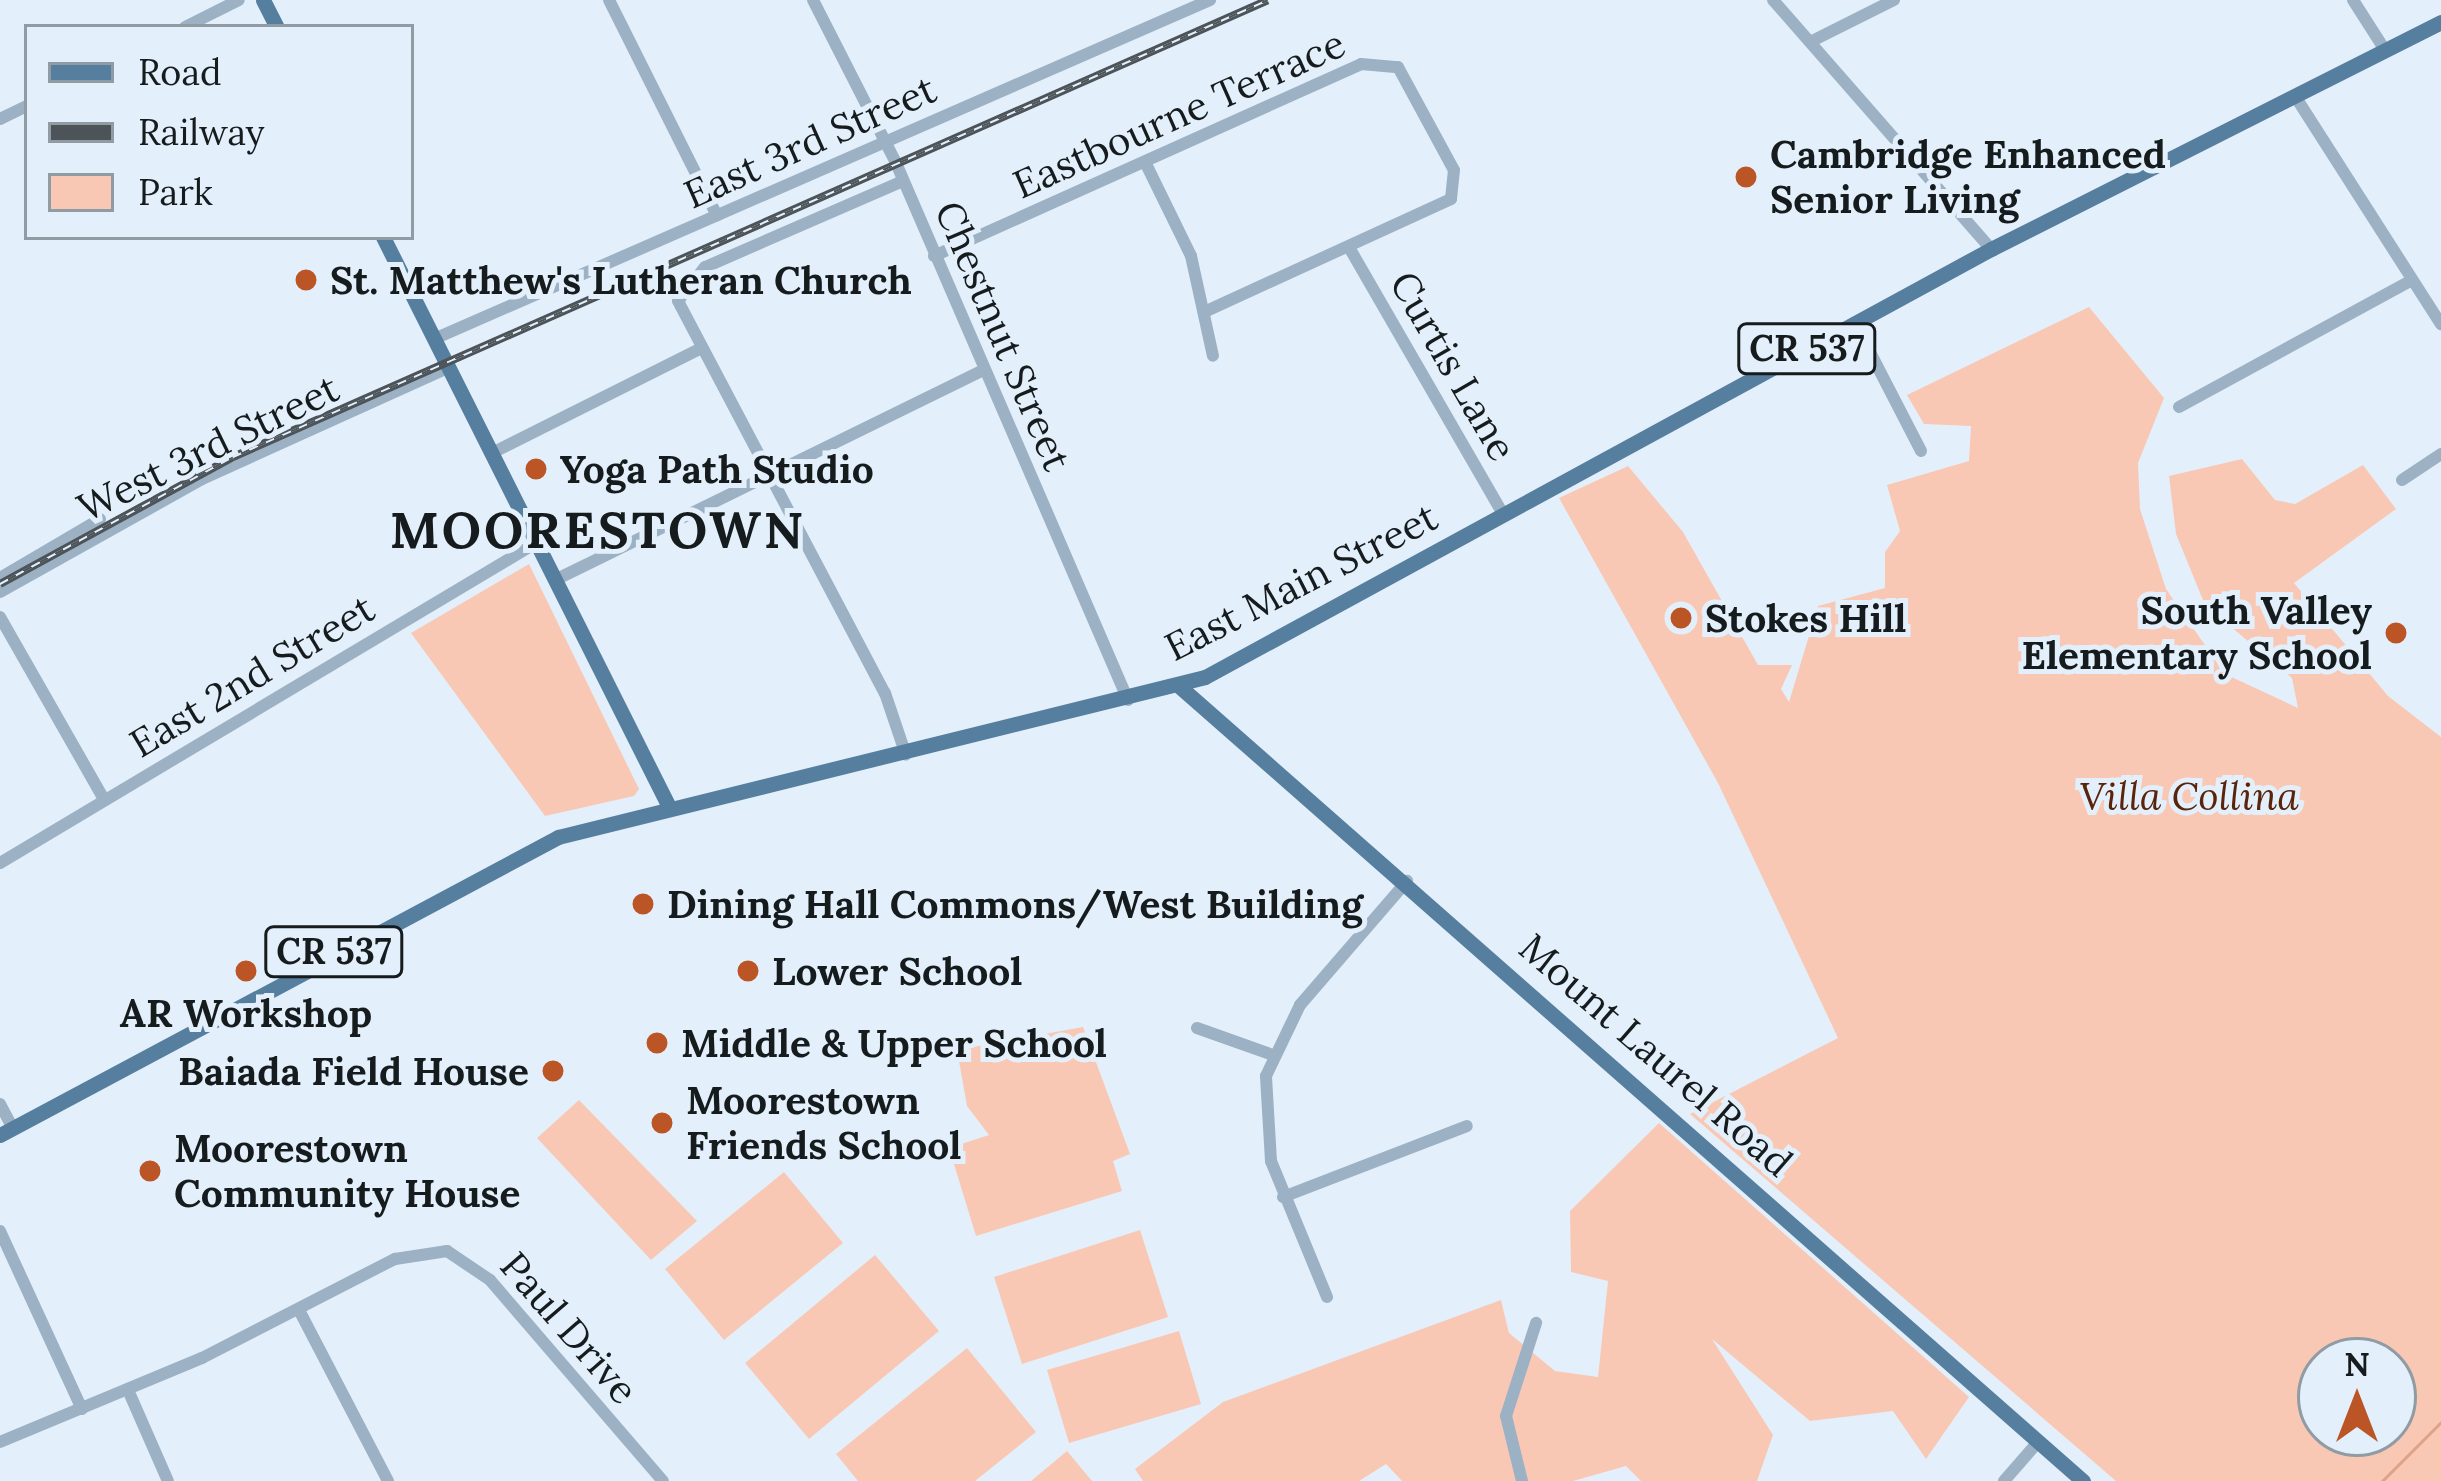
<!DOCTYPE html>
<html>
<head>
<meta charset="utf-8">
<style>
  body { margin:0 }
  #map { position:relative; width:2441px; height:1481px; overflow:hidden; background:#e3f0fb; font-family:Lora,serif }
  div>[style] { position:absolute }
  [style*='--x'] { left:calc(var(--x)*1px); top:calc(var(--y)*1px); width:calc(var(--w)*1px); rotate:calc(var(--a)*1deg) }
  .green>* { inset:0; background:#f9c8b5 }
  .stream>* { height:3px; margin:-1.5px; padding:0 1.5px; transform-origin:1.5px; border-radius:1.5px; background:#dea28a }
  .minor>* { height:12px; margin:-6px; padding:0 6px; transform-origin:6px; border-radius:6px; background:#9cb2c4 }
  .major>* { height:15px; margin:-7.5px; padding:0 7.5px; transform-origin:7.5px; border-radius:7.5px; background:#567f9f }
  .rail>* { height:8px; margin-top:-4px; transform-origin:0; background:repeating-linear-gradient(90deg,#e3f0fb 0 9px,#4d5459 0 18px); box-sizing:border-box; border-block:3px solid #4d5459 }
  .dots>* { width:33px; height:33px; translate:-50% -50%; box-sizing:border-box; border:6px solid #e3f0fb; border-radius:50% }
  span { translate:-50% -50%; white-space:nowrap; text-align:center; line-height:1.15; -webkit-text-stroke:10px #e3f0fb; paint-order:stroke }
  .shield-label span { padding:3px 9px; background:#e3f0fb; border:3px solid; border-radius:9px; -webkit-text-stroke-width:0 }
  .shield-label { font-size:36px; color:#161b1e; font-weight:700 }
  .street-label { font-size:39px; color:#161b1e }
  .poi-label { font-size:39px; color:#161b1e; font-weight:700 }
  .left { translate:0 -50%; text-align:left }
  .right { translate:-100% -50%; text-align:right }
  .park-label { font-size:39px; color:#5a240a; font-style:italic }
  .district-label { font-size:51px; color:#161b1e; font-weight:700; letter-spacing:3px }
  .legend { position:absolute; left:24px; top:24px; width:390px; height:216px; box-sizing:border-box; background:#e3f0fb; border:3px solid #919ba3; margin:0; padding:15px 21px; list-style:none; font-size:36px; color:#161b1e }
  .legend li { display:flex; align-items:center; gap:24px; height:60px }
  .legend b { width:60px; border:3px solid #919ba3 }
  .north { position:absolute; left:2297px; top:1337px; width:120px; height:120px; box-sizing:border-box; background:#e3f0fb; border:3px solid #919ba3; border-radius:50%; rotate:0deg; font-size:33px; font-weight:700; line-height:48px; text-align:center; color:#161b1e }
  .north::after { content:''; display:block; margin:auto; width:42px; height:54px; background:#bb5526; clip-path:polygon(50% 0,100% 100%,50% 72%,0 100%) }
</style>
</head>
<body>
<div id="map">
  <div class="green">
    <i style="clip-path:polygon(evenodd,2089px 307px,2164px 398px,2138px 463px,2140px 509px,2166px 589px,2225px 674px,2298px 708px,2292px 678px,2205px 605px,2176px 534px,2169px 476px,2242px 459px,2275px 500px,2295px 504px,2363px 465px,2396px 509px,2294px 583px,2388px 696px,2441px 737px,2441px 1481px,2116px 1481px,1690px 1114px,1838px 1038px,1718px 783px,1559px 498px,1628px 466px,1683px 532px,1758px 665px,1792px 665px,1781px 689px,1789px 702px,1818px 606px,1885px 588px,1885px 552px,1900px 531px,1887px 485px,1969px 461px,1971px 426px,1924px 424px,1907px 395px,2089px 307px,2321px 1361px,2393px 1361px,2393px 1433px,2321px 1433px,2321px 1361px)"></i>
    <i style="clip-path:polygon(529px 564px,639px 789px,634px 796px,545px 816px,411px 633px)"></i>
    <i style="clip-path:polygon(1083px 1027px,1130px 1154px,1113px 1161px,1122px 1191px,976px 1236px,949px 1148px,989px 1135px,967px 1106px,957px 1050px)"></i>
    <i style="clip-path:polygon(579px 1100px,697px 1221px,651px 1260px,537px 1138px)"></i>
    <i style="clip-path:polygon(1659px 1123px,1969px 1397px,1926px 1459px,1893px 1411px,1810px 1421px,1712px 1339px,1773px 1435px,1757px 1481px,1641px 1481px,1626px 1466px,1573px 1481px,1402px 1481px,1386px 1464px,1359px 1481px,1143px 1481px,1135px 1469px,1223px 1402px,1501px 1300px,1509px 1333px,1555px 1371px,1598px 1377px,1608px 1281px,1571px 1272px,1570px 1211px)"></i>
    <i style="clip-path:polygon(784px 1172px,843px 1243px,724px 1340px,665px 1269px)"></i>
    <i style="clip-path:polygon(1140px 1230px,1168px 1317px,1022px 1364px,994px 1277px)"></i>
    <i style="clip-path:polygon(875px 1255px,939px 1331px,809px 1439px,745px 1363px)"></i>
    <i style="clip-path:polygon(1179px 1331px,1201px 1404px,1069px 1443px,1047px 1370px)"></i>
    <i style="clip-path:polygon(967px 1348px,1036px 1432px,975px 1481px,858px 1481px,836px 1454px)"></i>
    <i style="clip-path:polygon(1067px 1451px,1092px 1481px,1031px 1481px)"></i>
  </div>
  <div class="stream">
    <i style="--x:2382;--y:1481;--w:83;--a:-45"></i>
  </div>
  <div class="minor">
    <i style="--x:609;--y:0;--w:241;--a:63.4"></i>
    <i style="--x:813;--y:0;--w:183;--a:63"></i>
    <i style="--x:896;--y:163;--w:585;--a:66.63"></i>
    <i style="--x:1773;--y:0;--w:331;--a:48.8"></i>
    <i style="--x:2353;--y:0;--w:59;--a:57.4"></i>
    <i style="--x:185;--y:27;--w:60;--a:-26.6"></i>
    <i style="--x:1810;--y:42;--w:94;--a:-26.6"></i>
    <i style="--x:2295;--y:96;--w:271;--a:57.4"></i>
    <i style="--x:0;--y:119;--w:30;--a:-26"></i>
    <i style="--x:1146;--y:164;--w:102;--a:63.9"></i>
    <i style="--x:1191;--y:256;--w:102;--a:77.6"></i>
    <i style="--x:903;--y:181;--w:216;--a:156.5"></i>
    <i style="--x:705;--y:267;--w:43;--a:128.5"></i>
    <i style="--x:678;--y:301;--w:443;--a:62.2"></i>
    <i style="--x:885;--y:693;--w:65;--a:71.3"></i>
    <i style="--x:1350;--y:249;--w:306;--a:60"></i>
    <i style="--x:934;--y:256;--w:468;--a:-24.2"></i>
    <i style="--x:1361;--y:64;--w:37;--a:5"></i>
    <i style="--x:1398;--y:67;--w:117;--a:61.5"></i>
    <i style="--x:1454;--y:170;--w:29;--a:96"></i>
    <i style="--x:1451;--y:199;--w:272;--a:155.4"></i>
    <i style="--x:1855;--y:323;--w:144;--a:62.7"></i>
    <i style="--x:434;--y:339;--w:847;--a:-23.6"></i>
    <i style="--x:2179;--y:407;--w:265;--a:-28.6"></i>
    <i style="--x:492;--y:453;--w:233;--a:-26.6"></i>
    <i style="--x:2402;--y:480;--w:47;--a:-33.7"></i>
    <i style="--x:0;--y:578;--w:116;--a:-30.5"></i>
    <i style="--x:555;--y:580;--w:478;--a:-26.1"></i>
    <i style="--x:0;--y:592;--w:231;--a:-29.2"></i>
    <i style="--x:202;--y:479;--w:270;--a:-24.3"></i>
    <i style="--x:0;--y:617;--w:210;--a:60.3"></i>
    <i style="--x:0;--y:863;--w:624;--a:-30.84"></i>
    <i style="--x:1197;--y:1028;--w:81;--a:19.6"></i>
    <i style="--x:0;--y:1104;--w:27;--a:62"></i>
    <i style="--x:1283;--y:1197;--w:197;--a:-21.1"></i>
    <i style="--x:0;--y:1231;--w:196;--a:65.3"></i>
    <i style="--x:1327;--y:1297;--w:147;--a:-112.4"></i>
    <i style="--x:1271;--y:1161;--w:85;--a:-93.4"></i>
    <i style="--x:1266;--y:1076;--w:79;--a:-64.4"></i>
    <i style="--x:1300;--y:1005;--w:164;--a:-49.2"></i>
    <i style="--x:299;--y:1310;--w:193;--a:62.5"></i>
    <i style="--x:128;--y:1390;--w:99;--a:66.3"></i>
    <i style="--x:0;--y:1442;--w:219;--a:-22.6"></i>
    <i style="--x:202;--y:1358;--w:217;--a:-27.2"></i>
    <i style="--x:395;--y:1259;--w:53;--a:-8.7"></i>
    <i style="--x:447;--y:1251;--w:52;--a:34"></i>
    <i style="--x:490;--y:1280;--w:265;--a:49.3"></i>
    <i style="--x:1522;--y:1481;--w:67;--a:-103.8"></i>
    <i style="--x:1506;--y:1416;--w:98;--a:-72.1"></i>
    <i style="--x:2004;--y:1481;--w:52;--a:-48.9"></i>
  </div>
  <div class="major">
    <i style="--x:263;--y:0;--w:30;--a:63"></i>
    <i style="--x:383;--y:237;--w:638;--a:63.35"></i>
    <i style="--x:1179;--y:686;--w:1204;--a:41.33"></i>
    <i style="--x:0;--y:1135;--w:633;--a:-28.1"></i>
    <i style="--x:558;--y:837;--w:666;--a:-13.89"></i>
    <i style="--x:1205;--y:677;--w:895;--a:-28.57"></i>
    <i style="--x:1991;--y:249;--w:504;--a:-26.77"></i>
  </div>
  <div class="rail">
    <i style="--x:0;--y:584;--w:265;--a:-28.6"></i>
    <i style="--x:233;--y:457;--w:1131;--a:-23.82"></i>
  </div>
  <div class="dots">
    <i style="left:1746px;top:177px;background:#bb5526"></i>
    <i style="left:306px;top:280px;background:#bb5526"></i>
    <i style="left:536px;top:469px;background:#bb5526"></i>
    <i style="left:1681px;top:618px;background:#bb5526"></i>
    <i style="left:2396px;top:633px;background:#bb5526"></i>
    <i style="left:643px;top:904px;background:#bb5526"></i>
    <i style="left:246px;top:971px;background:#bb5526"></i>
    <i style="left:748px;top:971px;background:#bb5526"></i>
    <i style="left:657px;top:1043px;background:#bb5526"></i>
    <i style="left:553px;top:1071px;background:#bb5526"></i>
    <i style="left:662px;top:1123px;background:#bb5526"></i>
    <i style="left:150px;top:1171px;background:#bb5526"></i>
  </div>
  <div class="shield-label">
    <span style="left:1807px;top:349px">CR 537</span>
    <span style="left:334px;top:952px">CR 537</span>
  </div>
  <div class="street-label">
    <span style="left:1179px;top:114px;rotate:-24deg">Eastbourne Terrace</span>
    <span style="left:810px;top:142px;rotate:-24deg">East 3rd Street</span>
    <span style="left:1003px;top:336px;rotate:67deg">Chestnut Street</span>
    <span style="left:1453px;top:366px;rotate:60deg">Curtis Lane</span>
    <span style="left:208px;top:448px;rotate:-26deg">West 3rd Street</span>
    <span style="left:1301px;top:582px;rotate:-27deg">East Main Street</span>
    <span style="left:252px;top:676px;rotate:-31deg">East 2nd Street</span>
    <span style="left:1656px;top:1055px;rotate:41deg">Mount Laurel Road</span>
    <span style="left:569px;top:1328px;rotate:49deg">Paul Drive</span>
  </div>
  <div class="poi-label">
    <span class="left" style="left:1770px;top:177px">Cambridge Enhanced<br>Senior Living</span>
    <span class="left" style="left:330px;top:280px">St. Matthew's Lutheran Church</span>
    <span class="left" style="left:560px;top:469px">Yoga Path Studio</span>
    <span class="right" style="left:2372px;top:633px">South Valley<br>Elementary School</span>
    <span class="left" style="left:1705px;top:618px">Stokes Hill</span>
    <span class="left" style="left:667px;top:904px">Dining Hall Commons/West Building</span>
    <span class="left" style="left:772px;top:971px">Lower School</span>
    <span style="left:246px;top:1013px">AR Workshop</span>
    <span class="left" style="left:681px;top:1043px">Middle &amp; Upper School</span>
    <span class="right" style="left:529px;top:1071px">Baiada Field House</span>
    <span class="left" style="left:686px;top:1123px">Moorestown<br>Friends School</span>
    <span class="left" style="left:174px;top:1171px">Moorestown<br>Community House</span>
  </div>
  <div class="park-label">
    <span style="left:2189px;top:796px">Villa Collina</span>
  </div>
  <div class="district-label">
    <span style="left:598px;top:530px">MOORESTOWN</span>
  </div>
  <ul class="legend">
  <li><b style="height:15px;background:#567f9f"></b>Road</li>
  <li><b style="height:15px;background:#4d5459"></b>Railway</li>
  <li><b style="height:33px;background:#f9c8b5"></b>Park</li>
  </ul>
  <div class="north">N</div>
</div>
</body>
</html>
